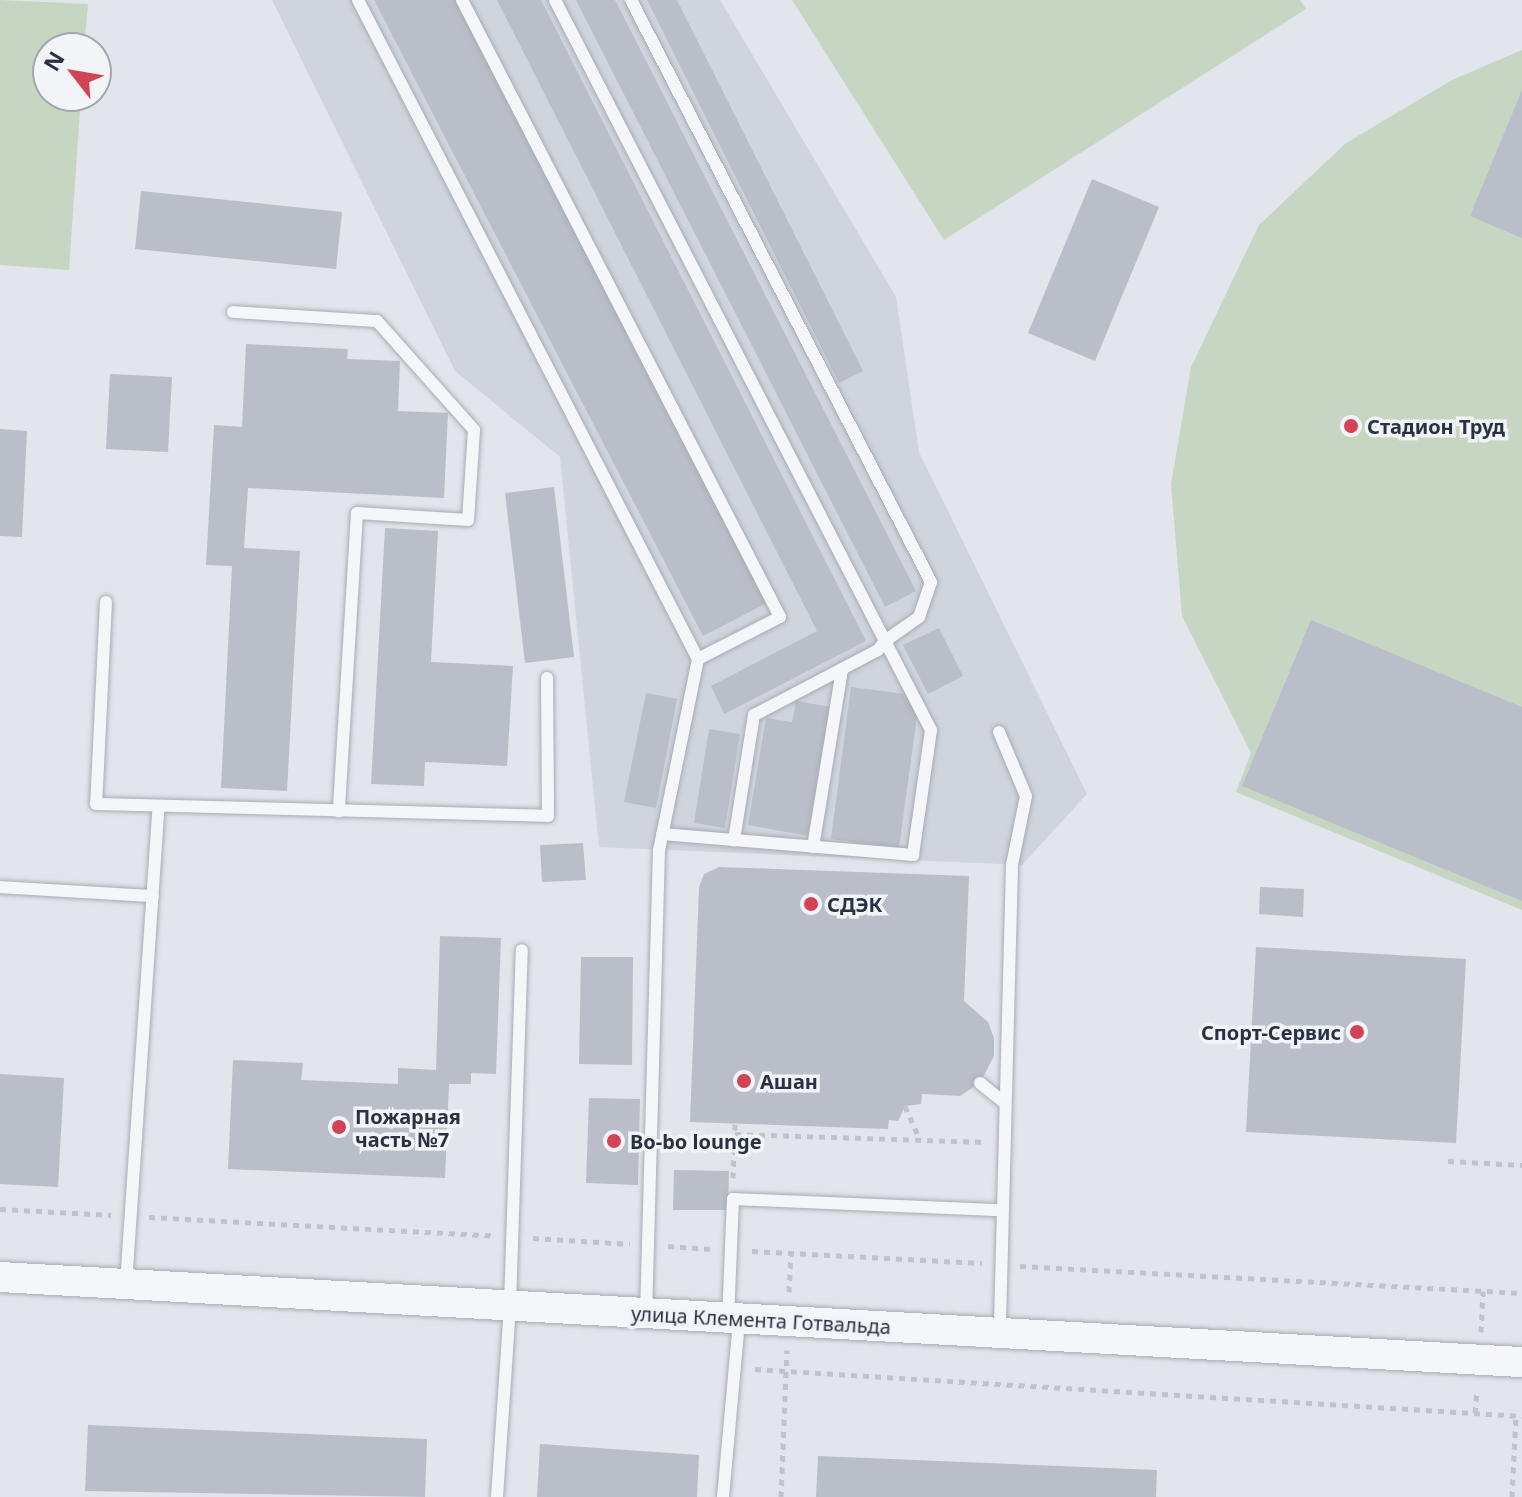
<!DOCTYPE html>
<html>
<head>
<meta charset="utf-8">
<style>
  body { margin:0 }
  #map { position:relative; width:1522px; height:1497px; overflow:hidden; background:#e2e5eb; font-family:"Noto Sans",sans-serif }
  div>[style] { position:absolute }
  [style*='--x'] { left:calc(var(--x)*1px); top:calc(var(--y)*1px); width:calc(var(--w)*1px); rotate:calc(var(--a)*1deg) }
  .built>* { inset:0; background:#d0d4dd }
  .green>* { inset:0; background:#c7d5c3 }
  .building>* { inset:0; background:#b9bec8 }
  .path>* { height:5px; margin-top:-2.5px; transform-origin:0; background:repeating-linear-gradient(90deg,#c0c3ca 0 6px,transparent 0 12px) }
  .roads { filter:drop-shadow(0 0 2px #a7acb5) drop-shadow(0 0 2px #a7acb5) }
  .service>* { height:12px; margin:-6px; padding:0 6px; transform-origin:6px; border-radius:6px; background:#f5f6f9 }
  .tertiary>* { height:30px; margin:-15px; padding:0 15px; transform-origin:15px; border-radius:15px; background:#f5f6f9 }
  .dots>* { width:22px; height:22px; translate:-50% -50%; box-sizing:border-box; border:4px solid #f2f4f8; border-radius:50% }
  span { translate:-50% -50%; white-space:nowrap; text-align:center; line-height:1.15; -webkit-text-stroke:7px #f2f4f8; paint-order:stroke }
  .poi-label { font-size:20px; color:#293243; font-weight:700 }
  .left { translate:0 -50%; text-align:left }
  .right { translate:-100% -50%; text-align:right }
  .street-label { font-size:20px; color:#293243 }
  .north { position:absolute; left:32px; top:32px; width:80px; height:80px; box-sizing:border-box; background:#f2f4f8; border:2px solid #a2a6b0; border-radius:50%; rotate:301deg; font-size:22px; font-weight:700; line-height:32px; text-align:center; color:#293243 }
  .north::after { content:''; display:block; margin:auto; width:28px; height:36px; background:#d24455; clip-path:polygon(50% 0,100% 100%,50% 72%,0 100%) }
</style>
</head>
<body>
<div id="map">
  <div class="built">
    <i style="clip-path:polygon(272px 0,720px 0,896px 297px,919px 452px,1087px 794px,1022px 865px,599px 847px,560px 457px,455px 371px)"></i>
  </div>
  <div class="green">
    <i style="clip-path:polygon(0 0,88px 4px,84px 48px,48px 48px,48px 96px,81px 96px,69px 270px,0 265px)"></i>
    <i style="clip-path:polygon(792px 0,1300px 0,1306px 9px,944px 240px)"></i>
    <i style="clip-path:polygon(1522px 50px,1522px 910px,1236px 792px,1251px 753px,1182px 616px,1171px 484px,1191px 367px,1259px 225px,1346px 143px,1452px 80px)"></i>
  </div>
  <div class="building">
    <i style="clip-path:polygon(374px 0,455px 0,767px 603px,703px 636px)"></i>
    <i style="clip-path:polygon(497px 0,541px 0,866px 641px,724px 714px,711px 686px,817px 631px)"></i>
    <i style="clip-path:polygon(576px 0,615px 0,916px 591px,885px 607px)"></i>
    <i style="clip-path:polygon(647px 0,677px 0,863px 371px,839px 383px)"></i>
    <i style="clip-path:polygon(1522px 90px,1522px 238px,1470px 216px)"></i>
    <i style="clip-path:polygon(1092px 179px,1159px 207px,1095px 361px,1028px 333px)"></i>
    <i style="clip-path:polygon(141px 191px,342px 212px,336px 269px,135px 249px)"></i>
    <i style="clip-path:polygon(246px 344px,348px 349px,347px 359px,400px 361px,398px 411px,448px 413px,444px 498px,248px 488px,244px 548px,300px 551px,287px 791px,221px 788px,232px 566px,206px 565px,214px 425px,242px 427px)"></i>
    <i style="clip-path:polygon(110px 374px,172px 377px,168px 452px,106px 449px)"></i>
    <i style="clip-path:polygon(0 429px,27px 431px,22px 537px,0 536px)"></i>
    <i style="clip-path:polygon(554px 487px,574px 657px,525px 663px,505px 493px)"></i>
    <i style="clip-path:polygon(385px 528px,438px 531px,431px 662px,513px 666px,507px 766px,425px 762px,424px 786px,371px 784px)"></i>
    <i style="clip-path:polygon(1311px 620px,1522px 707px,1522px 901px,1242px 786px)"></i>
    <i style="clip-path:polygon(939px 628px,963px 676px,928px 694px,903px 645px)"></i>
    <i style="clip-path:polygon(851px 687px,905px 694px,917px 716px,899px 848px,831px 839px)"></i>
    <i style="clip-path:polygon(646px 693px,677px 699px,656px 808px,624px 802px)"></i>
    <i style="clip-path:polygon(796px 701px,831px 707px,809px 836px,748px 825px,766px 718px,792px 722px)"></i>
    <i style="clip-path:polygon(709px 729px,740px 734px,725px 828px,694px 823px)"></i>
    <i style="clip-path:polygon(583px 843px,586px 880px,542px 882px,540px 845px)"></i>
    <i style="clip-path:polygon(719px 867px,969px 876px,964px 1001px,988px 1022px,994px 1038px,994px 1056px,980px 1083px,960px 1096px,922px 1094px,921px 1104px,905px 1106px,898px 1121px,889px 1120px,888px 1129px,690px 1122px,699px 887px,704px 874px)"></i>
    <i style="clip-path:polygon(1260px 887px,1304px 889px,1303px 917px,1259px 914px)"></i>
    <i style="clip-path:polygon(440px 936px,501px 938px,496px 1074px,471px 1073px,471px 1084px,449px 1084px,445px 1178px,228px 1169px,233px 1060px,303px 1063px,301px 1080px,398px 1084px,398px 1068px,436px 1070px)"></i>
    <i style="clip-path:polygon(1256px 947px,1466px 959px,1456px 1143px,1246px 1132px)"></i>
    <i style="clip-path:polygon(581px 957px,633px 957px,632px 1065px,579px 1064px)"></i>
    <i style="clip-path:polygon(0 1074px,64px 1078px,58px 1187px,0 1184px)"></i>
    <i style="clip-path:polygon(589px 1098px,640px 1099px,638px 1185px,586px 1183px)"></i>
    <i style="clip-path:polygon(674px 1170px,729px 1171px,728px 1210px,673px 1210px)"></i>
    <i style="clip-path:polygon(88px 1425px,427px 1439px,425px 1497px,85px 1491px)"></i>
    <i style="clip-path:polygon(540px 1444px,699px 1455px,697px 1497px,537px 1497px)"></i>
    <i style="clip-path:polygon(818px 1456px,1157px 1470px,1156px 1497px,816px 1497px)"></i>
  </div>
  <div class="path">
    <i style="--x:905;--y:1106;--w:37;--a:66"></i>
    <i style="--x:735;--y:1134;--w:251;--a:1.8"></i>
    <i style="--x:1448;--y:1161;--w:74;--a:3.1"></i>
    <i style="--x:733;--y:1178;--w:55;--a:-87.9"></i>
    <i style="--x:0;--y:1209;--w:111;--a:3.1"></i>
    <i style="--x:149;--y:1217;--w:347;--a:3.1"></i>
    <i style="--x:533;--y:1238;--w:97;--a:3.5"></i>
    <i style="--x:668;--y:1246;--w:42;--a:4.1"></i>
    <i style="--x:752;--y:1251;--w:230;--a:3"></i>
    <i style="--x:1020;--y:1266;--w:503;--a:3.08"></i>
    <i style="--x:789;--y:1292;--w:39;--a:-87"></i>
    <i style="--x:1481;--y:1332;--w:41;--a:-87.2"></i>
    <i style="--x:755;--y:1369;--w:768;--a:3.51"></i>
    <i style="--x:1475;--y:1413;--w:23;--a:-85"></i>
    <i style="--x:781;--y:1497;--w:147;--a:-87.7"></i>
    <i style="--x:1512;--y:1497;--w:82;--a:-87.2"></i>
  </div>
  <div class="roads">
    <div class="service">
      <i style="--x:358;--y:0;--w:742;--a:62.71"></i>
      <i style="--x:698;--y:659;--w:195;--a:101.5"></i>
      <i style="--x:659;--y:850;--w:464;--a:91.6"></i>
      <i style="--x:462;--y:0;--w:694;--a:62.73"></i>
      <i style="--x:780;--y:617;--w:92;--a:152.9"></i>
      <i style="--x:555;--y:0;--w:721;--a:62.76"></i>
      <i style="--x:885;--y:641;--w:42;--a:-35.2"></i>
      <i style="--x:919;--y:617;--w:37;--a:-71"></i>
      <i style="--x:931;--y:582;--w:655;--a:-117.27"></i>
      <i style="--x:233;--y:312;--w:144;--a:3.6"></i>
      <i style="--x:377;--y:321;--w:146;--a:48.3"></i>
      <i style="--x:474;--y:430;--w:90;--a:93.8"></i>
      <i style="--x:468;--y:520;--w:111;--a:-176.4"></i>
      <i style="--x:357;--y:513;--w:299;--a:93.5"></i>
      <i style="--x:106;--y:602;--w:202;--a:92.8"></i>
      <i style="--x:96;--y:804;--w:452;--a:1.5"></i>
      <i style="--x:548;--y:816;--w:138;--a:-90.4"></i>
      <i style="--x:999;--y:732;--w:69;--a:67.1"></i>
      <i style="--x:1026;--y:796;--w:70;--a:101.5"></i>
      <i style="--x:1012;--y:865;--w:468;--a:91.5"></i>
      <i style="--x:662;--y:834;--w:72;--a:4.8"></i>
      <i style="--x:734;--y:840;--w:180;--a:4.8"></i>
      <i style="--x:913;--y:855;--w:126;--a:-81.8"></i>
      <i style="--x:931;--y:730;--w:100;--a:-117.3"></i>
      <i style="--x:885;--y:641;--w:11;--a:128"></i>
      <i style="--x:878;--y:650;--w:140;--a:152.3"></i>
      <i style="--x:754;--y:715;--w:127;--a:99.1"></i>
      <i style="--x:813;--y:847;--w:180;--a:-80.7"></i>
      <i style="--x:0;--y:887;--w:153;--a:3.4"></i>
      <i style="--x:980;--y:1083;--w:32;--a:39"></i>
      <i style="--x:126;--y:1284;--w:479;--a:-86.1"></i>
      <i style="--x:728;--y:1319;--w:120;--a:-87.6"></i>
      <i style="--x:733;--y:1199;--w:268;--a:2.4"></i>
      <i style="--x:497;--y:1497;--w:192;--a:-86.1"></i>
      <i style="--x:510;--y:1305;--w:355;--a:-88.1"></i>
      <i style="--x:723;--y:1497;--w:178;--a:-84.8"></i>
    </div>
    <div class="tertiary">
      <i style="--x:0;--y:1277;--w:1524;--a:3.2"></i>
    </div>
  </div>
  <div class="dots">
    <i style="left:1351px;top:426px;background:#d24455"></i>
    <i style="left:811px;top:904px;background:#d24455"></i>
    <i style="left:1357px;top:1032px;background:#d24455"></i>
    <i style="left:744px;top:1081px;background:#d24455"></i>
    <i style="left:339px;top:1127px;background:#d24455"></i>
    <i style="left:614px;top:1141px;background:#d24455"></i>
  </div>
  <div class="poi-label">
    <span class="left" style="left:1367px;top:426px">Стадион Труд</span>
    <span class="left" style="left:827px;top:904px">СДЭК</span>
    <span class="right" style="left:1341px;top:1032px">Спорт-Сервис</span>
    <span class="left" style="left:760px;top:1081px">Ашан</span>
    <span class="left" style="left:355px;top:1128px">Пожарная<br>часть №7</span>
    <span class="left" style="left:630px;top:1141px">Bo-bo lounge</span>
  </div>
  <div class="street-label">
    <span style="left:761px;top:1320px;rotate:3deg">улица Клемента Готвальда</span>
  </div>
  <div class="north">N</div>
</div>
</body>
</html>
